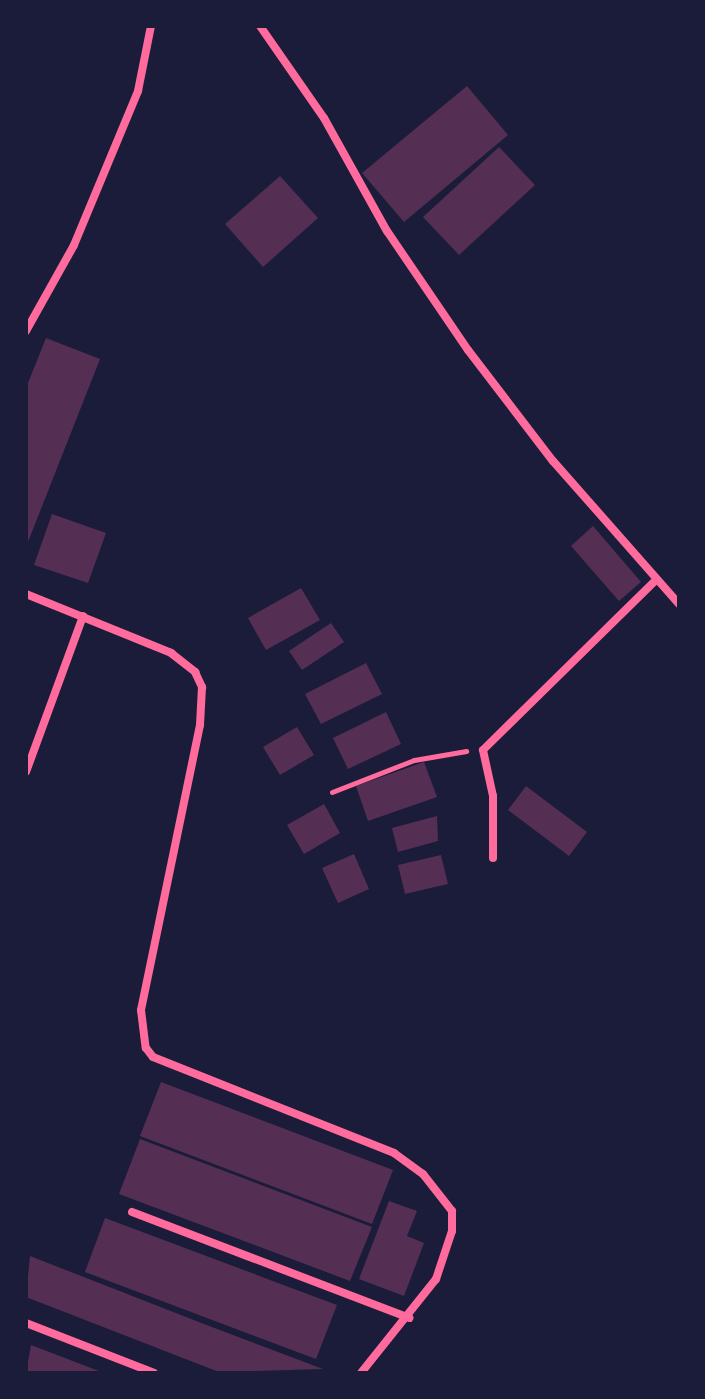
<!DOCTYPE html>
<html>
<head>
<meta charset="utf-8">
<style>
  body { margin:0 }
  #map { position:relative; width:705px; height:1399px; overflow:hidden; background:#1b1b3a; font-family:Lato,sans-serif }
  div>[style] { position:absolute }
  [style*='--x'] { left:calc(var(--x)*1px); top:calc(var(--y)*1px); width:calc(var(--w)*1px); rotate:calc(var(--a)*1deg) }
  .building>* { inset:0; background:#542f53 }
  .path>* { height:5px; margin:-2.5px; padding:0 2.5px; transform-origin:2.5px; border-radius:2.5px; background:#ff6b9d }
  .minor>* { height:8px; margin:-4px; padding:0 4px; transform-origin:4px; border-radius:4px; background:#ff6b9d }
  span { translate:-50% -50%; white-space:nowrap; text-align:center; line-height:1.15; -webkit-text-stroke:6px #1b1b3a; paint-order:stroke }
  .frame { position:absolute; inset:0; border:28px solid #1b1b3a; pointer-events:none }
</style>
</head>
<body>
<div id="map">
  <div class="building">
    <i style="clip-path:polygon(467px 86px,508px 135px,404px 222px,362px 173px)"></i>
    <i style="clip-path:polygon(499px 147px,535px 185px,459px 255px,423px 217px)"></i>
    <i style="clip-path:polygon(280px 176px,318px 218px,263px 267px,225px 224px)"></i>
    <i style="clip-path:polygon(46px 338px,100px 359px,26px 547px,26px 388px)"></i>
    <i style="clip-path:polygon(52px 514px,106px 533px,88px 583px,34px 565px)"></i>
    <i style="clip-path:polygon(593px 526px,641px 582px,619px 601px,571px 546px)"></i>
    <i style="clip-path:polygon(301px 588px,320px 620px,266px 650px,248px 618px)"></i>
    <i style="clip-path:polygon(331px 623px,344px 642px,302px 670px,289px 651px)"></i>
    <i style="clip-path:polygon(366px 663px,382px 694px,321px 724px,305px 694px)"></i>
    <i style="clip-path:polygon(386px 712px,401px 744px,348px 769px,333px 738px)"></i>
    <i style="clip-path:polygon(297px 727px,314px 755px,280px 775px,263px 747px)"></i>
    <i style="clip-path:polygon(424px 762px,437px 797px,368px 821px,356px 786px)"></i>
    <i style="clip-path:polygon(526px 786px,587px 832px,569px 856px,508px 810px)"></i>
    <i style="clip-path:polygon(324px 804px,340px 833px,304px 854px,287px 825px)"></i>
    <i style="clip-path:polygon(437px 816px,438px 841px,398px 852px,392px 828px)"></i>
    <i style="clip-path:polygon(354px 854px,369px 889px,338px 903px,322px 868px)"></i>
    <i style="clip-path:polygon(441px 855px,448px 884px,405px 894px,398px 865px)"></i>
    <i style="clip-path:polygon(161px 1082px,393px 1170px,372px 1224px,140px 1136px)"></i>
    <i style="clip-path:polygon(140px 1139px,372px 1227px,350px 1281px,119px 1194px)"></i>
    <i style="clip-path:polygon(389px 1201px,417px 1211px,407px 1236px,424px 1243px,404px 1296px,359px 1279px)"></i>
    <i style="clip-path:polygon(105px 1218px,337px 1305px,316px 1359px,85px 1272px)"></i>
    <i style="clip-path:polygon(30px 1256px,204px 1324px,323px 1369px,219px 1372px,26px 1297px)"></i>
    <i style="clip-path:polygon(31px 1345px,104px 1373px,26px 1373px)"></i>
  </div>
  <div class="path">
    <i style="--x:332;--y:792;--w:88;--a:-21.3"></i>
    <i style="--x:414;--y:760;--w:53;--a:-9.8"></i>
  </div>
  <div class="minor">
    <i style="--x:260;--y:26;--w:112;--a:55.2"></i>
    <i style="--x:324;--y:118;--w:129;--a:60.9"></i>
    <i style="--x:387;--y:231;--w:144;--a:55.8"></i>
    <i style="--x:468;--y:350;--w:140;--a:52.6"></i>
    <i style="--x:553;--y:461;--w:191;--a:48.6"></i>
    <i style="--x:26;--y:331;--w:98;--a:-60.8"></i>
    <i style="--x:74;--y:245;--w:167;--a:-67.4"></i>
    <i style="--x:138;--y:91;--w:66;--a:-78.7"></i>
    <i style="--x:26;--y:594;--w:157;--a:22.1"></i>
    <i style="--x:171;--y:653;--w:31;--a:38"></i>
    <i style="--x:195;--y:672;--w:17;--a:65"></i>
    <i style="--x:202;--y:687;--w:38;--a:93"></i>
    <i style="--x:200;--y:725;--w:291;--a:101.7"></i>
    <i style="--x:141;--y:1010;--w:38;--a:83"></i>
    <i style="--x:146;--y:1048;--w:11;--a:52"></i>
    <i style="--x:153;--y:1057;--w:259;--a:21.7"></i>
    <i style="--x:394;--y:1153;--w:36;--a:36"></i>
    <i style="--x:423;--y:1174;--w:47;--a:51.9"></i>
    <i style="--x:452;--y:1211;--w:20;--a:90"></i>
    <i style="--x:452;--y:1231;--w:51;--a:108.4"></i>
    <i style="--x:436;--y:1279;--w:120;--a:128.6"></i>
    <i style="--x:26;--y:772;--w:166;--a:-69.9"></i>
    <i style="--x:493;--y:858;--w:62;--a:-90"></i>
    <i style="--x:493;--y:796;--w:47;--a:-102.3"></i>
    <i style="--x:483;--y:750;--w:243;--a:-44.5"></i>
    <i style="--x:132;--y:1212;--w:297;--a:20.9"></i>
    <i style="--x:26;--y:1323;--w:137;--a:21.3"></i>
  </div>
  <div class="frame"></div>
</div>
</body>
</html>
